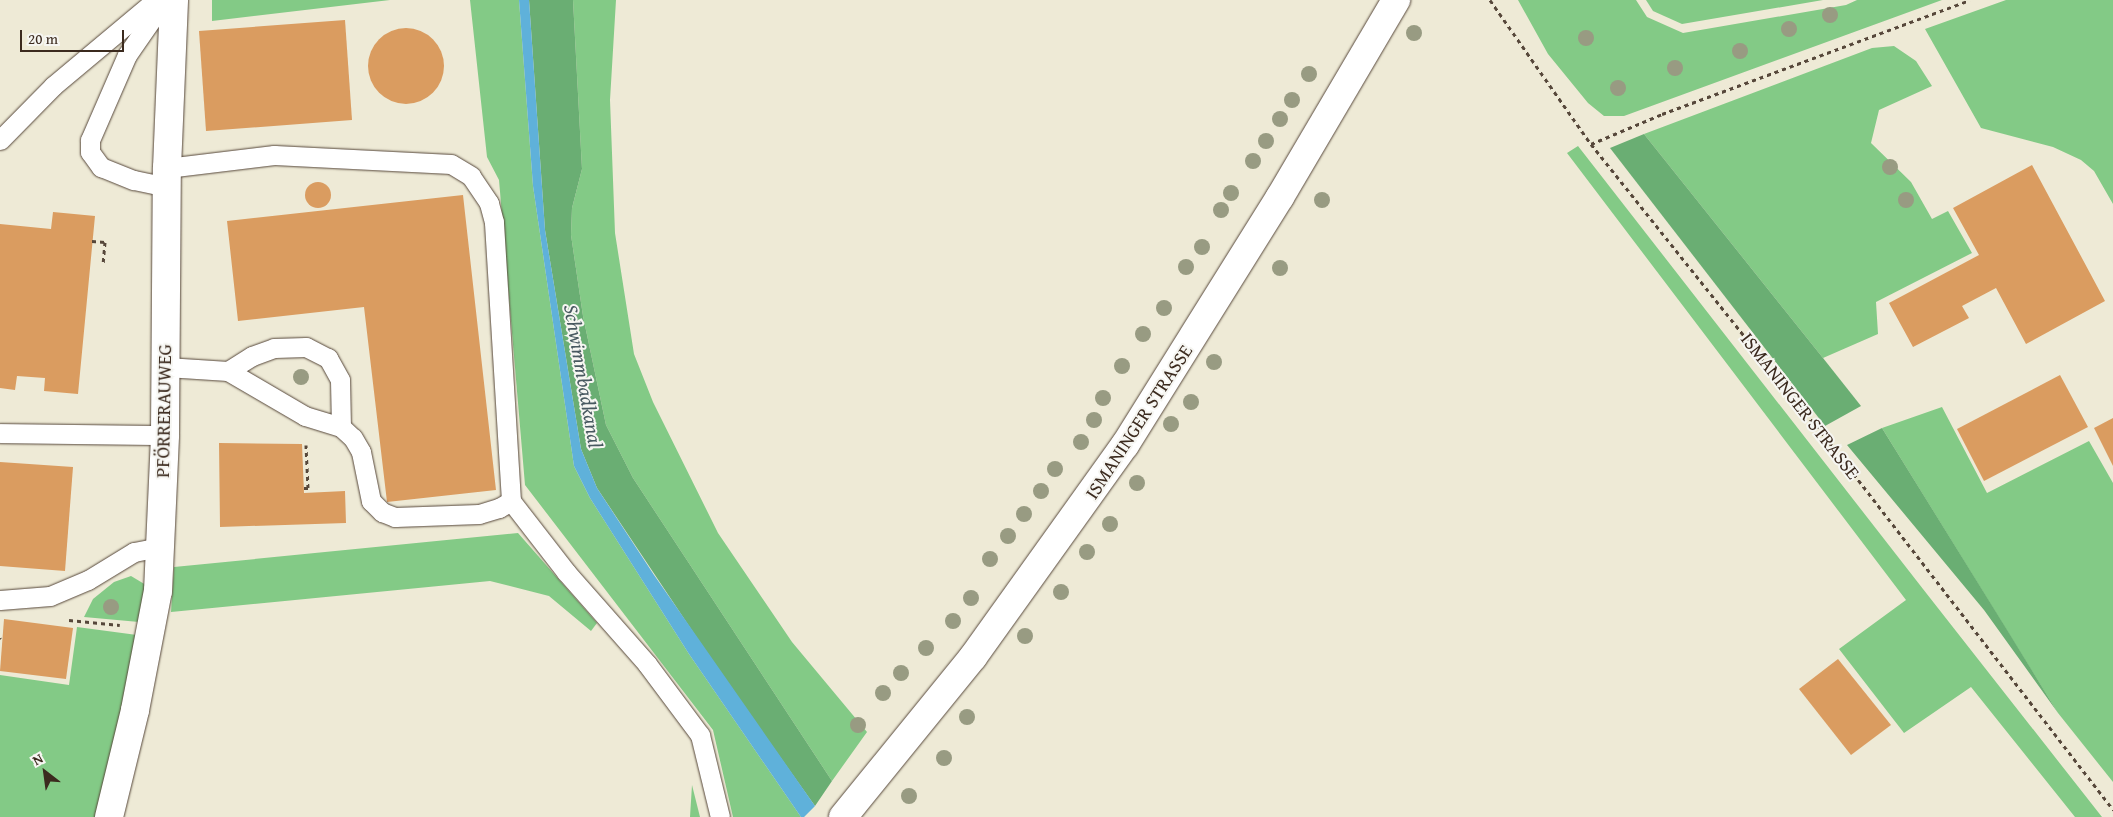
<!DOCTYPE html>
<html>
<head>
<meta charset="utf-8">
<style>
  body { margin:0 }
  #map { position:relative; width:2113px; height:817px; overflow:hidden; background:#eeead6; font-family:"Gentium Book Plus",serif }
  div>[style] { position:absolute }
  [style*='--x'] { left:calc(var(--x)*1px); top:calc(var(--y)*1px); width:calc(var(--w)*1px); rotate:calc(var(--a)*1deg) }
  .green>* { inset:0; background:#83ca86 }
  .forest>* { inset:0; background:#6aae73 }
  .water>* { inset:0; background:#5fb1da }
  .building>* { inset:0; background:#da9c60 }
  .round { border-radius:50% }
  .path>* { height:3px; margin-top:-1.5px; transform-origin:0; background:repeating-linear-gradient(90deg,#56473a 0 4px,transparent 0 8px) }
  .roads { filter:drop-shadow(0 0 1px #56473a) drop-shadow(0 0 1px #56473a) }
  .service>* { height:19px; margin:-9.5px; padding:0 9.5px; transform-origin:9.5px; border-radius:9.5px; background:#fff }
  .minor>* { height:28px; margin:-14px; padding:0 14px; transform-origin:14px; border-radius:14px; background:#fff }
  .secondary>* { height:28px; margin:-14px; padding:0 14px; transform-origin:14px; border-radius:14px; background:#fff }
  .trees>* { width:16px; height:16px; margin:-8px; border-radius:50%; background:#989b82 }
  span { translate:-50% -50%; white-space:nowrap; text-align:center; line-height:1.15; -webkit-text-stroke:4px #f6f6f2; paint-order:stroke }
  .street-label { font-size:19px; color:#3b2a1e }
  .water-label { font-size:20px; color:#485960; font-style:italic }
  .north { position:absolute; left:20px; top:747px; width:50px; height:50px; -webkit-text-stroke:4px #f6f6f2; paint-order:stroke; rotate:330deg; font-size:14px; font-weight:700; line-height:20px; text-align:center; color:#3b2a1e }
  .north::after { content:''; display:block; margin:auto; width:18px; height:22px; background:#3b2a1e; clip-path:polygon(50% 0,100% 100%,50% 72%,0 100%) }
  .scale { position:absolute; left:20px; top:30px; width:104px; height:22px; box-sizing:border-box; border:2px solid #3b2a1e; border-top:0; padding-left:6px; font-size:15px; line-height:18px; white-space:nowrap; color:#3b2a1e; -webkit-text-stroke:4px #f6f6f2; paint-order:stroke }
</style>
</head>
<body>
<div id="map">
  <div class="green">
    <i style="clip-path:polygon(212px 0,390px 0,212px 21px)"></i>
    <i style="clip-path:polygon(470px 0,519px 0,533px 186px,574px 466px,590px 498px,689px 654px,801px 817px,733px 817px,713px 730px,525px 485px,499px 180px,487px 157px)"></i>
    <i style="clip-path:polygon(573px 0,616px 0,610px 100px,615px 233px,634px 354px,653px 402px,718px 533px,792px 642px,867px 732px,832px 781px,633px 478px,606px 425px,583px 316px,571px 235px,572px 208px,582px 169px)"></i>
    <i style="clip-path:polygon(1518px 0,1636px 0,1647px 17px,1683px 33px,1846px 5px,1857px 0,1942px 0,1624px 116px,1604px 116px,1588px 103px,1548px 54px)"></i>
    <i style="clip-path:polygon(1646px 0,1823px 0,1682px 24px,1653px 11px)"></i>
    <i style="clip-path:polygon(2006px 0,2113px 0,2113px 204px,2094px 171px,2081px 160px,2053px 147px,1981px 128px,1925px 29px)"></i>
    <i style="clip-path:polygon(1894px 46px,1916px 61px,1932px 86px,1879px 110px,1871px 143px,1911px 182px,1932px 219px,1948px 211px,1972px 253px,1876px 302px,1878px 334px,1823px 358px,1644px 134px,1872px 48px)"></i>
    <i style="clip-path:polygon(1578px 146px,1923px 589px,2102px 817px,2075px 817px,1971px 687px,1904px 733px,1839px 649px,1906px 600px,1567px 153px)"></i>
    <i style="clip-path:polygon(1942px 407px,1987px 493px,2089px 441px,2113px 483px,2113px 782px,2058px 713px,1882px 428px)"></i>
    <i style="clip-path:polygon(518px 533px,597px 623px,591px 631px,549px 596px,490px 581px,171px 612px,174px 567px)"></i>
    <i style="clip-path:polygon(131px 576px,146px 585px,139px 622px,84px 617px,93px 599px,114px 582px)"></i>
    <i style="clip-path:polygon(77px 627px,137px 635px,98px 817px,0 817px,0 675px,69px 685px)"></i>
    <i style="clip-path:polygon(692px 785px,700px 817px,690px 817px)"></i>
  </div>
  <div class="forest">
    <i style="clip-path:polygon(529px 0,573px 0,582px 169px,572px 208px,571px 235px,583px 316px,606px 425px,633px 478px,832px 781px,815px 806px,721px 674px,597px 488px,581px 449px,545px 230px)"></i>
    <i style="clip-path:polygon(1644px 134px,1823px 358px,1861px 406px,1825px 426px,1610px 148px)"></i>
    <i style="clip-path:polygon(1882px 428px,2009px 633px,2058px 713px,1984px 610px,1847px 445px)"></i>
  </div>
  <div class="water">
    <i style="clip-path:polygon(519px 0,529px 0,545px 230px,581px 449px,597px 488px,654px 575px,815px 806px,804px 817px,801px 817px,689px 654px,590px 498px,574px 466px,533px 186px)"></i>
  </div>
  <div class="building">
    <i style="clip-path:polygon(345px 20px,352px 120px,206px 131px,199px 31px)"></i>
    <i class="round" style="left:368px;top:28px;width:76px;height:76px"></i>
    <i style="clip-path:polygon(2032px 165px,2105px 301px,2026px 344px,1996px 288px,1962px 306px,1969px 318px,1913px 347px,1889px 303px,1979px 255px,1953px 208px)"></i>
    <i class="round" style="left:305px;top:182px;width:26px;height:26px"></i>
    <i style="clip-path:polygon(463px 195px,496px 490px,387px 502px,364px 307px,238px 321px,227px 221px)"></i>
    <i style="clip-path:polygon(53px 212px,95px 216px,78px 394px,44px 391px,45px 378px,17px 376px,15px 390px,0 388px,0 224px,51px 229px)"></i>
    <i style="clip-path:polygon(2060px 375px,2088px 427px,1984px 481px,1957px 429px)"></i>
    <i style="clip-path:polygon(2113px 418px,2113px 466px,2094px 428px)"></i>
    <i style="clip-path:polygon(219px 443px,302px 444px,304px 493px,345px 491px,346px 523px,220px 527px)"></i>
    <i style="clip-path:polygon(0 462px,73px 467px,65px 571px,0 566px)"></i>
    <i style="clip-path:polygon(4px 619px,73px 628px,66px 679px,0 671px)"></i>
    <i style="clip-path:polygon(1838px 659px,1891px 725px,1851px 755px,1799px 689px)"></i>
  </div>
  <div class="path">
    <i style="--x:1490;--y:0;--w:176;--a:55"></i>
    <i style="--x:1591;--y:144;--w:381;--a:51.4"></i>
    <i style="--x:1829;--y:442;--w:465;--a:52.3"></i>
    <i style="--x:1591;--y:144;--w:77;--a:-22.9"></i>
    <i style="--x:1662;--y:114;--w:328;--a:-20.3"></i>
    <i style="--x:92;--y:241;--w:13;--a:4"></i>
    <i style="--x:105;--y:242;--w:22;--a:95"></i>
    <i style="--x:304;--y:488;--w:4;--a:0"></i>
    <i style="--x:308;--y:488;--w:43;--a:-92.7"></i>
    <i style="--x:69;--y:620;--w:51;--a:5.6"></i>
    <i style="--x:0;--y:638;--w:1;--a:45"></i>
  </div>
  <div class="roads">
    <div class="service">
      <i style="--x:165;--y:0;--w:67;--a:124.6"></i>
      <i style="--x:127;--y:55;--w:93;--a:113.5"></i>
      <i style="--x:90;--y:140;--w:12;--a:90"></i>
      <i style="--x:90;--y:152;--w:19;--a:54"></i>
      <i style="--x:101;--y:167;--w:35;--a:22"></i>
      <i style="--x:134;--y:180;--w:34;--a:12"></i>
      <i style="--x:0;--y:140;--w:76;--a:-45.5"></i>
      <i style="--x:53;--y:86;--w:134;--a:-39.9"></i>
      <i style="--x:166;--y:367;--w:62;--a:3.7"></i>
      <i style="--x:228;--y:371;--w:89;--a:30.3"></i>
      <i style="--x:305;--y:416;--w:38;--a:17"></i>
      <i style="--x:341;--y:427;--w:16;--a:43"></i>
      <i style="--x:353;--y:438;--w:16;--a:60"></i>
      <i style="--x:361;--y:452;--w:50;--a:78.5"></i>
      <i style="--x:371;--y:501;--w:16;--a:45"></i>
      <i style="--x:382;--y:512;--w:14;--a:21"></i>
      <i style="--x:395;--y:517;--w:84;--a:-2"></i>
      <i style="--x:479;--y:514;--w:21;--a:-17"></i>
      <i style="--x:499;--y:508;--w:14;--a:-30"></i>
      <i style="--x:511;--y:501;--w:280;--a:-93.5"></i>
      <i style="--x:494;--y:222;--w:20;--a:-105"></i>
      <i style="--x:489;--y:203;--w:32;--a:-124"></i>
      <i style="--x:471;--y:176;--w:23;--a:-149"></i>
      <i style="--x:451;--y:164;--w:177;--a:-177.1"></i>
      <i style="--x:274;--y:155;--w:108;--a:173.1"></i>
      <i style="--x:228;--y:371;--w:28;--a:-32"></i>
      <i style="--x:252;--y:356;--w:23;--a:-20"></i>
      <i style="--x:274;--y:348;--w:32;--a:-2"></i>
      <i style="--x:306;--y:347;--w:25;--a:27"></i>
      <i style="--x:328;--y:358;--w:25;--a:61"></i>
      <i style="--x:340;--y:380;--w:47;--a:88.8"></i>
      <i style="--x:0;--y:433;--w:165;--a:0.7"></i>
      <i style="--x:511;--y:501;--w:90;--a:52.2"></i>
      <i style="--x:566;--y:572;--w:123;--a:48.6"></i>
      <i style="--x:647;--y:664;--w:89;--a:53.3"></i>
      <i style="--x:700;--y:735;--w:84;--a:76.3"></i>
      <i style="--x:0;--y:600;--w:50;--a:-4.6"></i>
      <i style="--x:50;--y:596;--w:41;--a:-22.8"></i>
      <i style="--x:88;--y:580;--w:54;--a:-31.3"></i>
      <i style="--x:134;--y:552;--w:25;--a:-11"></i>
    </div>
    <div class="minor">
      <i style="--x:109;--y:817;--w:110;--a:-76.3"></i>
      <i style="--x:135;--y:710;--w:121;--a:-79.1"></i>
      <i style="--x:158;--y:591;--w:156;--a:-87.4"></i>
      <i style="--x:165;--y:435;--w:267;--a:-89.6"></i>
      <i style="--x:167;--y:168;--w:168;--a:-87.6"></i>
    </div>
    <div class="secondary">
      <i style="--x:843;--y:817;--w:206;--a:-50.9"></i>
      <i style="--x:973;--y:657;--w:261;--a:-54.4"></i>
      <i style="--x:1125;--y:445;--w:292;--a:-58"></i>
      <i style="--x:1280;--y:197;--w:229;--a:-59.5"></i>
    </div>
  </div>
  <div class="trees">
    <i style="left:1830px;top:15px"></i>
    <i style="left:1789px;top:29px"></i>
    <i style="left:1414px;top:33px"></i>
    <i style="left:1586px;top:38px"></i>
    <i style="left:1740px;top:51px"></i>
    <i style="left:1675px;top:68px"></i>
    <i style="left:1309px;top:74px"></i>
    <i style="left:1618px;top:88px"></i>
    <i style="left:1292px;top:100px"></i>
    <i style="left:1280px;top:119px"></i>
    <i style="left:1266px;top:141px"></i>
    <i style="left:1253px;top:161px"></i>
    <i style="left:1890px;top:167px"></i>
    <i style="left:1231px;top:193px"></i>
    <i style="left:1322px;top:200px"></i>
    <i style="left:1906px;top:200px"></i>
    <i style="left:1221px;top:210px"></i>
    <i style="left:1202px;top:247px"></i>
    <i style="left:1186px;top:267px"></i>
    <i style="left:1280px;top:268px"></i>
    <i style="left:1164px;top:308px"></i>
    <i style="left:1143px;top:334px"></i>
    <i style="left:1214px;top:362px"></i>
    <i style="left:1122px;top:366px"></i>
    <i style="left:301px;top:377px"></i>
    <i style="left:1103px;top:398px"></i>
    <i style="left:1191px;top:402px"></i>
    <i style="left:1094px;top:420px"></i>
    <i style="left:1171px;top:424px"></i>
    <i style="left:1081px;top:442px"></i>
    <i style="left:1055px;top:469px"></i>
    <i style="left:1137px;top:483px"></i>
    <i style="left:1041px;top:491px"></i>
    <i style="left:1024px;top:514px"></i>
    <i style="left:1110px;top:524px"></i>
    <i style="left:1008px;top:536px"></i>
    <i style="left:1087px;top:552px"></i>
    <i style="left:990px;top:559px"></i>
    <i style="left:1061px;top:592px"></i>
    <i style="left:971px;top:598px"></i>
    <i style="left:111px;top:607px"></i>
    <i style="left:953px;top:621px"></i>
    <i style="left:1025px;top:636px"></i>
    <i style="left:926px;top:648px"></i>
    <i style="left:901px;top:673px"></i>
    <i style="left:883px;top:693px"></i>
    <i style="left:967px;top:717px"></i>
    <i style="left:858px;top:725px"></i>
    <i style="left:944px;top:758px"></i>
    <i style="left:909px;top:796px"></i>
  </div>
  <div class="street-label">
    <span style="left:1800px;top:406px;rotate:52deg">ISMANINGER STRASSE</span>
    <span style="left:164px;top:411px;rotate:-89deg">PFÖRRERAUWEG</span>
    <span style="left:1139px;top:422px;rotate:-57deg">ISMANINGER STRASSE</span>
  </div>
  <div class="water-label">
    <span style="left:584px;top:376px;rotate:80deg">Schwimmbadkanal</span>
  </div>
  <div class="north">N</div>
  <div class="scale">20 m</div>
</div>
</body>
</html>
